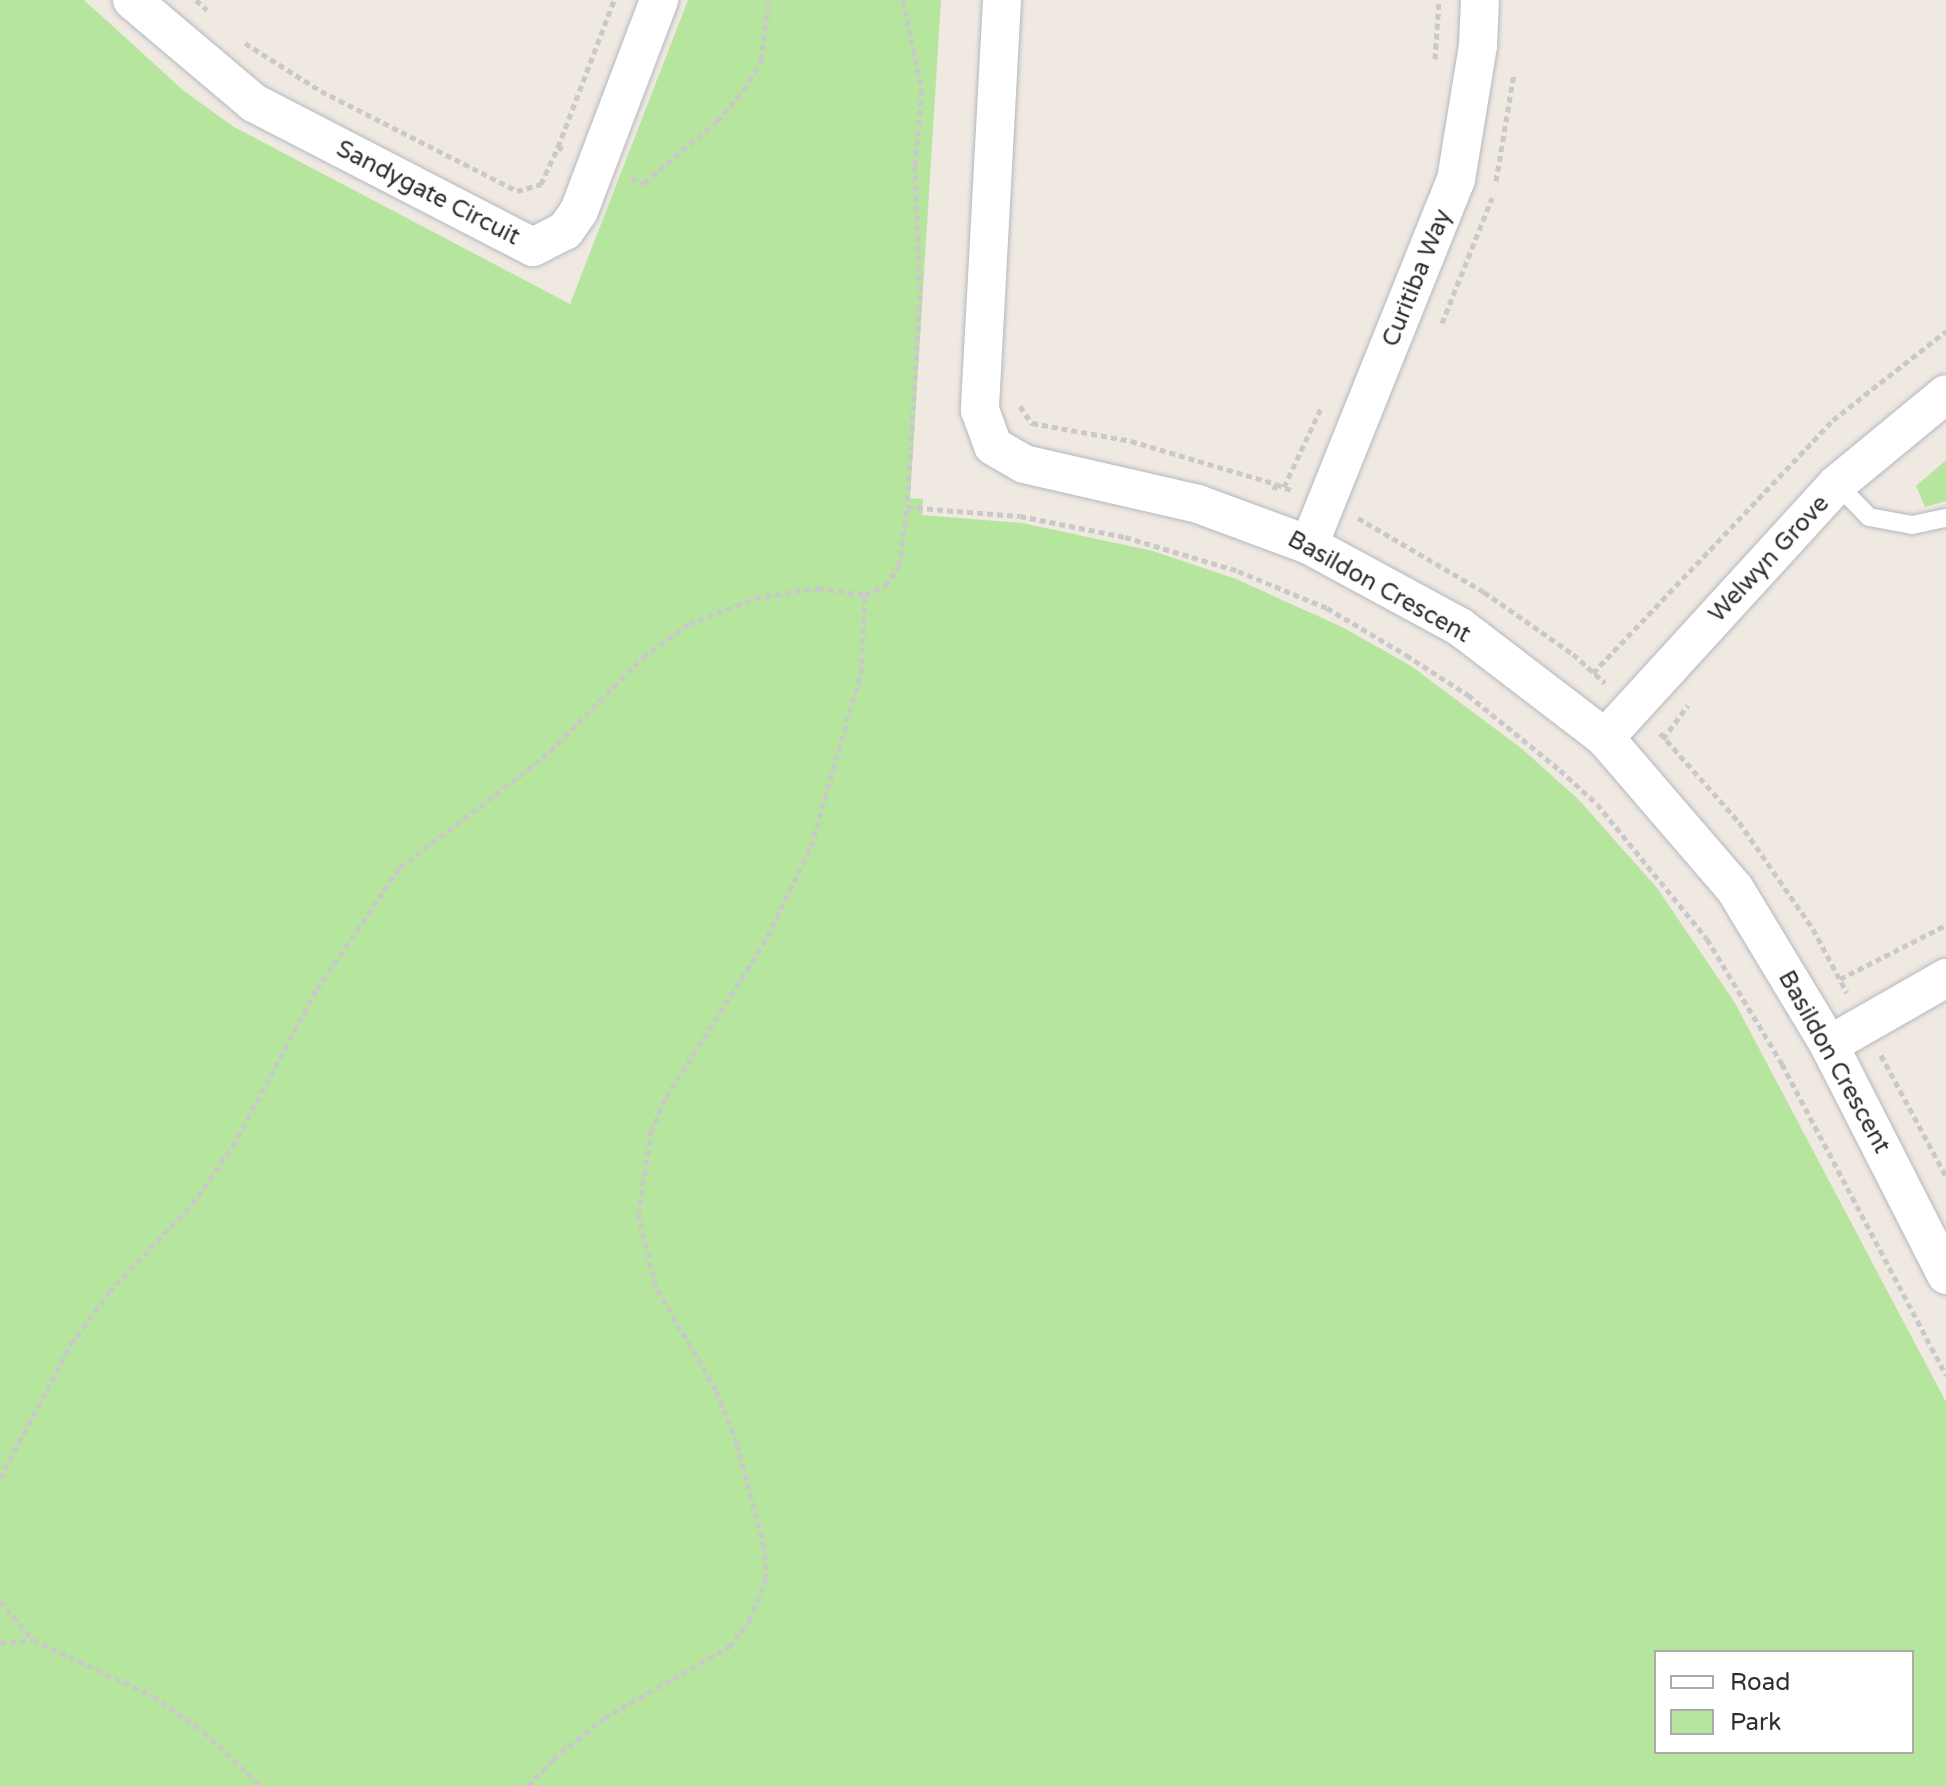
<!DOCTYPE html>
<html>
<head>
<meta charset="utf-8">
<style>
  body { margin:0 }
  #map { position:relative; width:1946px; height:1786px; overflow:hidden; background:#efe9e1; font-family:"Varela Round",sans-serif }
  div>[style] { position:absolute }
  [style*='--x'] { left:calc(var(--x)*1px); top:calc(var(--y)*1px); width:calc(var(--w)*1px); rotate:calc(var(--a)*1deg) }
  .green>* { inset:0; background:#b6e59e }
  .path>* { height:5px; margin-top:-2.5px; transform-origin:0; background:repeating-linear-gradient(90deg,#c9c9c9 0 6px,transparent 0 10px) }
  .roads { filter:drop-shadow(0 0 2px #b4b7c1) drop-shadow(0 0 2px #b4b7c1) }
  .lane>* { height:18px; margin:-9px; padding:0 9px; transform-origin:9px; border-radius:9px; background:#fff }
  .street>* { height:38px; margin:-19px; padding:0 19px; transform-origin:19px; border-radius:19px; background:#fff }
  span { translate:-50% -50%; white-space:nowrap; text-align:center; line-height:1.15; -webkit-text-stroke:6px #fff; paint-order:stroke }
  .street-label { font-size:24px; color:#2e2e2e }
  .legend { position:absolute; left:1654px; top:1650px; width:260px; height:104px; box-sizing:border-box; background:#fff; border:2px solid #ababab; margin:0; padding:10px 14px; list-style:none; font-size:24px; color:#2e2e2e }
  .legend li { display:flex; align-items:center; gap:16px; height:40px }
  .legend b { width:40px; border:2px solid #ababab }
</style>
</head>
<body>
<div id="map">
  <div class="green">
    <i style="clip-path:polygon(evenodd,0 0,84px 0,184px 91px,234px 127px,570px 304px,688px 0,941px 0,910px 498px,923px 499px,922px 515px,1022px 523px,1153px 551px,1236px 579px,1342px 627px,1411px 666px,1521px 748px,1579px 800px,1657px 888px,1735px 1003px,1946px 1402px,1946px 1786px,0 1786px,0 0,1656px 1652px,1912px 1652px,1912px 1752px,1656px 1752px,1656px 1652px)"></i>
    <i style="clip-path:polygon(1946px 460px,1946px 501px,1925px 507px,1916px 486px)"></i>
  </div>
  <div class="path">
    <i style="--x:196;--y:0;--w:15;--a:42"></i>
    <i style="--x:903;--y:0;--w:92;--a:78.1"></i>
    <i style="--x:922;--y:90;--w:75;--a:95.3"></i>
    <i style="--x:915;--y:165;--w:130;--a:87.8"></i>
    <i style="--x:920;--y:295;--w:212;--a:93.5"></i>
    <i style="--x:245;--y:43;--w:90;--a:32.3"></i>
    <i style="--x:321;--y:91;--w:220;--a:27"></i>
    <i style="--x:517;--y:191;--w:25;--a:-16"></i>
    <i style="--x:541;--y:184;--w:41;--a:-65.3"></i>
    <i style="--x:558;--y:147;--w:5;--a:22"></i>
    <i style="--x:1435;--y:59;--w:59;--a:-86.1"></i>
    <i style="--x:558;--y:147;--w:157;--a:-69.1"></i>
    <i style="--x:631;--y:178;--w:14;--a:21"></i>
    <i style="--x:644;--y:183;--w:96;--a:-40.3"></i>
    <i style="--x:717;--y:121;--w:41;--a:-48.9"></i>
    <i style="--x:744;--y:90;--w:34;--a:-60"></i>
    <i style="--x:761;--y:60;--w:61;--a:-82.4"></i>
    <i style="--x:1496;--y:181;--w:109;--a:-80.5"></i>
    <i style="--x:1442;--y:323;--w:135;--a:-68.2"></i>
    <i style="--x:1020;--y:406;--w:22;--a:56"></i>
    <i style="--x:1032;--y:423;--w:101;--a:10.3"></i>
    <i style="--x:1131;--y:441;--w:151;--a:16.5"></i>
    <i style="--x:1276;--y:484;--w:10;--a:107"></i>
    <i style="--x:1276;--y:484;--w:18;--a:22"></i>
    <i style="--x:1284;--y:487;--w:87;--a:-64.9"></i>
    <i style="--x:1358;--y:518;--w:146;--a:30.4"></i>
    <i style="--x:1484;--y:592;--w:108;--a:34.9"></i>
    <i style="--x:1573;--y:654;--w:43;--a:42.2"></i>
    <i style="--x:1593;--y:673;--w:349;--a:-46.5"></i>
    <i style="--x:1833;--y:420;--w:144;--a:-38.2"></i>
    <i style="--x:1660;--y:733;--w:119;--a:48.4"></i>
    <i style="--x:1739;--y:822;--w:130;--a:55.3"></i>
    <i style="--x:1813;--y:929;--w:72;--a:62"></i>
    <i style="--x:1663;--y:739;--w:42;--a:-53.7"></i>
    <i style="--x:1840;--y:979;--w:119;--a:-27"></i>
    <i style="--x:1881;--y:1055;--w:137;--a:61.8"></i>
    <i style="--x:0;--y:1478;--w:152;--a:-62.1"></i>
    <i style="--x:71;--y:1344;--w:64;--a:-53.8"></i>
    <i style="--x:109;--y:1292;--w:121;--a:-46.7"></i>
    <i style="--x:192;--y:1204;--w:71;--a:-54.7"></i>
    <i style="--x:233;--y:1146;--w:178;--a:-61.9"></i>
    <i style="--x:317;--y:989;--w:148;--a:-55.8"></i>
    <i style="--x:400;--y:867;--w:180;--a:-37.3"></i>
    <i style="--x:543;--y:758;--w:142;--a:-45.3"></i>
    <i style="--x:643;--y:657;--w:57;--a:-35.7"></i>
    <i style="--x:689;--y:624;--w:71;--a:-21.5"></i>
    <i style="--x:755;--y:598;--w:64;--a:-9"></i>
    <i style="--x:818;--y:588;--w:48;--a:8.5"></i>
    <i style="--x:865;--y:595;--w:22;--a:-24"></i>
    <i style="--x:885;--y:586;--w:24;--a:-55"></i>
    <i style="--x:899;--y:566;--w:60;--a:-82.3"></i>
    <i style="--x:907;--y:507;--w:113;--a:4.6"></i>
    <i style="--x:1020;--y:516;--w:107;--a:11.3"></i>
    <i style="--x:1125;--y:537;--w:118;--a:16.7"></i>
    <i style="--x:1238;--y:571;--w:96;--a:22.6"></i>
    <i style="--x:1327;--y:608;--w:92;--a:30.7"></i>
    <i style="--x:1406;--y:655;--w:74;--a:32.8"></i>
    <i style="--x:1468;--y:695;--w:119;--a:39.2"></i>
    <i style="--x:1560;--y:770;--w:50;--a:42.6"></i>
    <i style="--x:1597;--y:804;--w:174;--a:50.8"></i>
    <i style="--x:1707;--y:939;--w:146;--a:59"></i>
    <i style="--x:1782;--y:1064;--w:352;--a:62.2"></i>
    <i style="--x:0;--y:1601;--w:51;--a:49.8"></i>
    <i style="--x:33;--y:1640;--w:132;--a:25"></i>
    <i style="--x:153;--y:1696;--w:62;--a:35.2"></i>
    <i style="--x:204;--y:1732;--w:79;--a:43.5"></i>
    <i style="--x:0;--y:1643;--w:33;--a:-5"></i>
    <i style="--x:528;--y:1786;--w:37;--a:-47"></i>
    <i style="--x:553;--y:1759;--w:65;--a:-38.8"></i>
    <i style="--x:604;--y:1718;--w:144;--a:-29.6"></i>
    <i style="--x:729;--y:1647;--w:33;--a:-52"></i>
    <i style="--x:749;--y:1621;--w:44;--a:-67.5"></i>
    <i style="--x:766;--y:1580;--w:33;--a:-93"></i>
    <i style="--x:764;--y:1547;--w:107;--a:-104.6"></i>
    <i style="--x:737;--y:1443;--w:57;--a:-111.6"></i>
    <i style="--x:716;--y:1390;--w:119;--a:-120.2"></i>
    <i style="--x:656;--y:1287;--w:74;--a:-104"></i>
    <i style="--x:638;--y:1215;--w:84;--a:-81.1"></i>
    <i style="--x:651;--y:1132;--w:38;--a:-67"></i>
    <i style="--x:666;--y:1097;--w:180;--a:-57.5"></i>
    <i style="--x:763;--y:945;--w:109;--a:-63.9"></i>
    <i style="--x:811;--y:847;--w:181;--a:-74"></i>
    <i style="--x:861;--y:673;--w:78;--a:-87.1"></i>
  </div>
  <div class="roads">
    <div class="lane">
      <i style="--x:1837;--y:484;--w:46;--a:45.9"></i>
      <i style="--x:1869;--y:517;--w:44;--a:10.5"></i>
      <i style="--x:1912;--y:525;--w:35;--a:-12"></i>
    </div>
    <div class="street">
      <i style="--x:132;--y:0;--w:160;--a:40.2"></i>
      <i style="--x:254;--y:103;--w:314;--a:27.3"></i>
      <i style="--x:533;--y:247;--w:36;--a:-27"></i>
      <i style="--x:565;--y:231;--w:24;--a:-55"></i>
      <i style="--x:579;--y:211;--w:226;--a:-69.2"></i>
      <i style="--x:1002;--y:0;--w:411;--a:93.1"></i>
      <i style="--x:980;--y:410;--w:38;--a:70"></i>
      <i style="--x:993;--y:446;--w:36;--a:30"></i>
      <i style="--x:1024;--y:464;--w:179;--a:12.9"></i>
      <i style="--x:1198;--y:504;--w:118;--a:20.3"></i>
      <i style="--x:1309;--y:545;--w:172;--a:28.5"></i>
      <i style="--x:1460;--y:627;--w:183;--a:37.4"></i>
      <i style="--x:1605;--y:738;--w:199;--a:49.3"></i>
      <i style="--x:1735;--y:889;--w:182;--a:58.9"></i>
      <i style="--x:1829;--y:1045;--w:258;--a:63"></i>
      <i style="--x:1309;--y:545;--w:393;--a:-68.1"></i>
      <i style="--x:1456;--y:180;--w:136;--a:-80.7"></i>
      <i style="--x:1478;--y:46;--w:46;--a:-87.5"></i>
      <i style="--x:1605;--y:738;--w:344;--a:-47.6"></i>
      <i style="--x:1837;--y:484;--w:141;--a:-39.5"></i>
      <i style="--x:1829;--y:1045;--w:135;--a:-29.8"></i>
    </div>
  </div>
  <div class="street-label">
    <span style="left:428px;top:193px;rotate:27deg">Sandygate Circuit</span>
    <span style="left:1417px;top:278px;rotate:-68deg">Curitiba Way</span>
    <span style="left:1769px;top:559px;rotate:-47deg">Welwyn Grove</span>
    <span style="left:1379px;top:587px;rotate:29deg">Basildon Crescent</span>
    <span style="left:1834px;top:1062px;rotate:61deg">Basildon Crescent</span>
  </div>
  <ul class="legend">
  <li><b style="height:10px;background:#fff"></b>Road</li>
  <li><b style="height:22px;background:#b6e59e"></b>Park</li>
  </ul>
</div>
</body>
</html>
